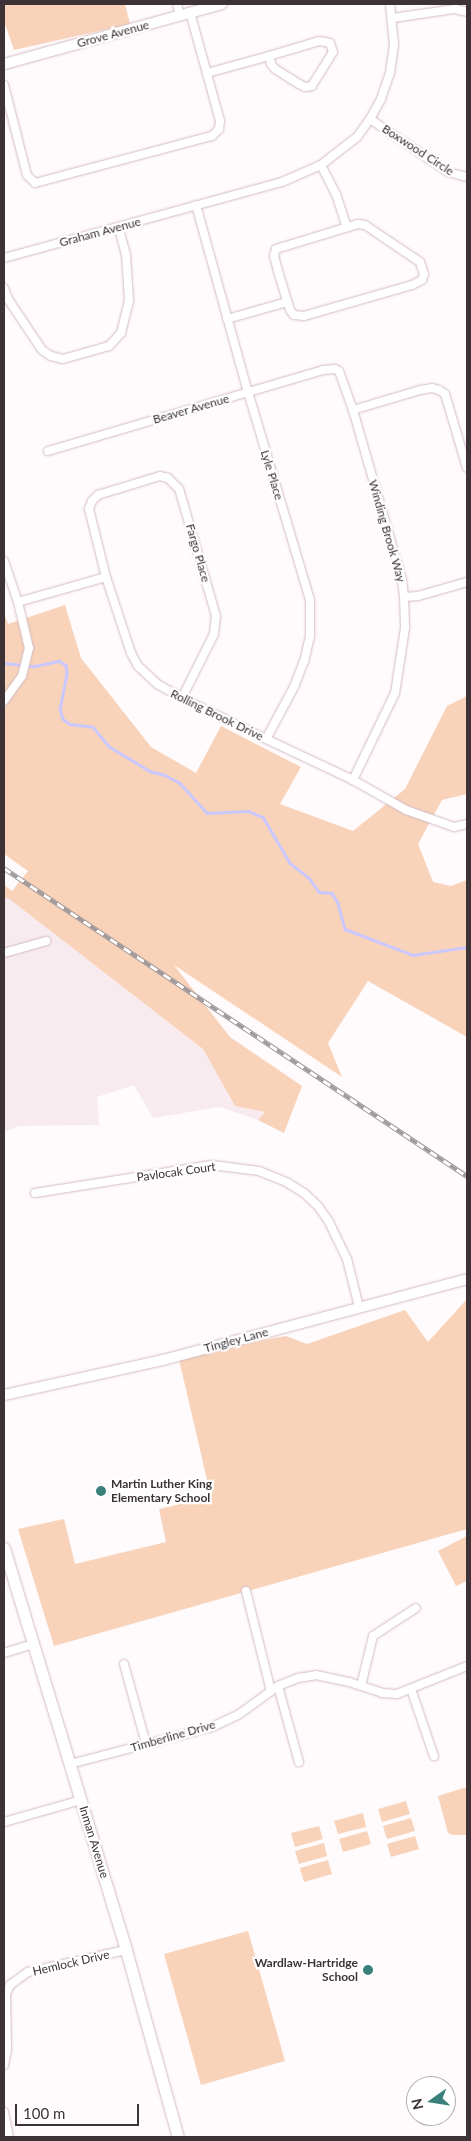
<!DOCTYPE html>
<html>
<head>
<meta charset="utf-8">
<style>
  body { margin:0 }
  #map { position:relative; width:471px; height:2141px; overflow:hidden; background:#fffafc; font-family:Lato,sans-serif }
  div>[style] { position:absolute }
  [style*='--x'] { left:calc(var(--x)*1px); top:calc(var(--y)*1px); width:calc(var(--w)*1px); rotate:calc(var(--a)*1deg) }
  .built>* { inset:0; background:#f8ebf0 }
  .green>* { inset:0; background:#f8d3ba }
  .stream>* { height:2.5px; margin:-1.25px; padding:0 1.25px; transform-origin:1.25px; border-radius:1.25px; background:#cac8ff }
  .roads { filter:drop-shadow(0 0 1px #d3bbc4) drop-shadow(0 0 1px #d3bbc4) }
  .minor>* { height:8px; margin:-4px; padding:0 4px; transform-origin:4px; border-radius:4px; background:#fff }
  .tertiary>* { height:10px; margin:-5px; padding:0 5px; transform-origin:5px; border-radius:5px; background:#fff }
  .secondary>* { height:11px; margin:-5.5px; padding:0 5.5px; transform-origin:5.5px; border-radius:5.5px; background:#fff }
  .rail>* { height:4.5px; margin-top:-2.25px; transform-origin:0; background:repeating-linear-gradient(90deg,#fff 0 8px,#a0999c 0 16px); box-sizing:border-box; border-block:1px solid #a0999c }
  .dots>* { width:14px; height:14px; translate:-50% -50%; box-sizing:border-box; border:2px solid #fff; border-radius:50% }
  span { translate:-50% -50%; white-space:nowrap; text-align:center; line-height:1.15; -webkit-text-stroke:4.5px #fff; paint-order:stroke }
  .street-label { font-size:12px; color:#3d3337 }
  .poi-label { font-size:12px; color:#3d3337; font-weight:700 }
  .left { translate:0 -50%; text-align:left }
  .right { translate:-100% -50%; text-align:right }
  .frame { position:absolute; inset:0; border:5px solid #3d3337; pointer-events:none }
  .north { position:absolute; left:406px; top:2076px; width:50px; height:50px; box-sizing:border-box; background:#fff; border:1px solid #b1adaf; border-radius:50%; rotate:257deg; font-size:14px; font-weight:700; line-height:20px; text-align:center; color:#3d3337 }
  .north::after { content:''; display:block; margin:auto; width:18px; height:22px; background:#3a817c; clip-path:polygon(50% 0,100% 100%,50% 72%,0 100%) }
  .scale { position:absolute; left:15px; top:2104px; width:124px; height:22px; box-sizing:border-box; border:2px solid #3d3337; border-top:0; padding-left:6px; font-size:15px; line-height:18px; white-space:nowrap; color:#3d3337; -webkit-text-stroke:4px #fff; paint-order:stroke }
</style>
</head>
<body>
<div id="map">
  <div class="built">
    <i style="clip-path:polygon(8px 898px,203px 1049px,235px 1106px,265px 1112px,258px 1120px,220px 1107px,153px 1118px,134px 1085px,97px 1097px,99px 1125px,19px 1126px,4px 1132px,4px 899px)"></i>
  </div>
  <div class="green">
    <i style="clip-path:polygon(4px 4px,125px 4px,130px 24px,14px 50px,4px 21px)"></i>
    <i style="clip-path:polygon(65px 605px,81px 658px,151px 747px,196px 773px,221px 726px,301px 767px,280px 804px,353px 831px,405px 789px,447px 706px,467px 696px,467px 794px,442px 800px,418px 844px,433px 882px,451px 886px,467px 880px,467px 1037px,368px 981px,328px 1043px,342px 1077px,174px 965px,230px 1037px,302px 1086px,284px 1133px,258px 1120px,265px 1112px,235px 1106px,203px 1049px,8px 898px,4px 899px,4px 885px,12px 891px,28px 871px,4px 854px,4px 613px,8px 624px)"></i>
    <i style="clip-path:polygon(467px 1299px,467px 1529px,54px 1646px,18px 1529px,64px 1519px,75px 1564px,166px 1542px,159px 1509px,211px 1497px,178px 1355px,286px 1336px,307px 1344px,405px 1310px,428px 1342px)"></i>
    <i style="clip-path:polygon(467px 1536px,467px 1581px,456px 1586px,438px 1551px)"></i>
    <i style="clip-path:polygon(467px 1787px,467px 1835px,453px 1835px,448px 1833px,438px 1796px)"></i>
    <i style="clip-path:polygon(406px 1801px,410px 1814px,382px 1822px,378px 1809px)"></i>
    <i style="clip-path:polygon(363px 1813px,366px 1827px,338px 1834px,334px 1821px)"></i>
    <i style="clip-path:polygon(411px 1818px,415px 1831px,387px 1839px,383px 1826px)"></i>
    <i style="clip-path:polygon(319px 1826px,323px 1839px,295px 1847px,291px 1833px)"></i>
    <i style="clip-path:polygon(367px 1831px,371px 1844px,343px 1852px,339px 1839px)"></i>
    <i style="clip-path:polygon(415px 1836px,419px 1849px,391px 1857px,387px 1844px)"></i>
    <i style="clip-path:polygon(324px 1843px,327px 1856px,299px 1864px,295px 1851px)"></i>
    <i style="clip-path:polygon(328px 1860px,332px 1874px,304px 1882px,300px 1868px)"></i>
    <i style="clip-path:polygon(248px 1931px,285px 2061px,201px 2085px,164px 1954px)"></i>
  </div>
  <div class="stream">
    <i style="--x:4;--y:663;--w:31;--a:6"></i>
    <i style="--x:35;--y:666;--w:25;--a:-12"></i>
    <i style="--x:59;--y:661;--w:8;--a:30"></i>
    <i style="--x:66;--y:665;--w:9;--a:84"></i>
    <i style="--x:67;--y:674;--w:36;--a:101"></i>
    <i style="--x:60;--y:709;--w:10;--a:73"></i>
    <i style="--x:63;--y:719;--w:9;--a:36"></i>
    <i style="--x:70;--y:724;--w:23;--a:7"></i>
    <i style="--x:93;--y:727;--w:26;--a:50"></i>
    <i style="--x:110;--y:747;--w:47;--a:31"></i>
    <i style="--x:150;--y:771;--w:16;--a:15"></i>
    <i style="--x:165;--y:775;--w:17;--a:28"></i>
    <i style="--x:180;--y:783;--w:40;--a:48"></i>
    <i style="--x:207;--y:813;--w:41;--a:-2.8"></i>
    <i style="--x:248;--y:811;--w:16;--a:22"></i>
    <i style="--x:263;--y:817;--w:53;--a:59.6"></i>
    <i style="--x:290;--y:863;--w:24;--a:38"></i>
    <i style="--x:309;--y:878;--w:17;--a:54"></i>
    <i style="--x:319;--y:892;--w:13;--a:4"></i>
    <i style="--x:332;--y:893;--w:12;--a:59"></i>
    <i style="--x:338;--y:903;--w:27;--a:75"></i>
    <i style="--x:345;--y:929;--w:73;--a:20.9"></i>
    <i style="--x:413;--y:955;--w:55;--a:-8.4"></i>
  </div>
  <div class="roads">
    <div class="minor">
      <i style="--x:177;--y:4;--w:12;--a:76"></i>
      <i style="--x:393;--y:18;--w:63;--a:-8.3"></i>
      <i style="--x:455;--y:9;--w:12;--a:14"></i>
      <i style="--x:319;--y:41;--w:11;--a:10"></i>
      <i style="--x:330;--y:43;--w:9;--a:72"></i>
      <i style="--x:333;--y:52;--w:40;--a:122"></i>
      <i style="--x:312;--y:86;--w:7;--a:172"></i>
      <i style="--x:305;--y:87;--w:7;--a:-153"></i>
      <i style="--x:299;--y:84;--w:28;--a:-148"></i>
      <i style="--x:275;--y:69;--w:6;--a:-129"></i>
      <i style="--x:271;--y:64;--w:8;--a:-104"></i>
      <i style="--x:269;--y:56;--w:52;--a:-16.7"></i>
      <i style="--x:207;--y:73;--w:64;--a:-15.3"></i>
      <i style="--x:4;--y:85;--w:93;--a:75.7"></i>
      <i style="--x:27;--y:175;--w:11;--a:45"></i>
      <i style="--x:35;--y:183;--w:183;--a:-14.9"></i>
      <i style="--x:212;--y:136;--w:10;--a:-45"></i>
      <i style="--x:219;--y:129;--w:8;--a:-83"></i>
      <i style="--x:220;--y:121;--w:113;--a:-105.4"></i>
      <i style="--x:370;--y:119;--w:94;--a:34.2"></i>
      <i style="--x:448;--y:172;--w:20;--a:15"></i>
      <i style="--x:321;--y:165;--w:33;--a:63"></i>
      <i style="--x:336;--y:194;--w:35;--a:72"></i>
      <i style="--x:196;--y:205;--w:194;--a:74.5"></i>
      <i style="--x:248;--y:392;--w:217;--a:73.4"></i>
      <i style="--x:310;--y:600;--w:36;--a:90"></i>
      <i style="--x:310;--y:636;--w:26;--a:103"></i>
      <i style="--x:304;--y:661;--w:26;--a:111"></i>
      <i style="--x:295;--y:685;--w:61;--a:118.2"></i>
      <i style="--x:358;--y:224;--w:7;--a:8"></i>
      <i style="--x:365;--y:225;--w:66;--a:33.9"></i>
      <i style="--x:420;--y:262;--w:13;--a:72"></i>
      <i style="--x:424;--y:274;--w:6;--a:108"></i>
      <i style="--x:422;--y:280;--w:11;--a:153"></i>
      <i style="--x:412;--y:285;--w:112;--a:164"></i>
      <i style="--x:304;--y:316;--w:10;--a:-174"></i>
      <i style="--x:294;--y:315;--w:6;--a:-129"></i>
      <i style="--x:290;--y:310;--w:41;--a:-107.1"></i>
      <i style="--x:278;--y:271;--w:16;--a:-105"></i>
      <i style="--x:274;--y:256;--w:7;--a:-74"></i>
      <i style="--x:276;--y:249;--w:86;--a:-17"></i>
      <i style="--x:4;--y:258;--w:288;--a:-15.3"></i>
      <i style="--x:282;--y:182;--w:43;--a:-23.6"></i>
      <i style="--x:321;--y:165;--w:46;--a:-37.9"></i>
      <i style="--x:357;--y:137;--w:22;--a:-54"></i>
      <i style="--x:370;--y:119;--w:23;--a:-61"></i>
      <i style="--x:381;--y:99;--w:28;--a:-71"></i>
      <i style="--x:390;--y:73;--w:28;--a:-82"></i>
      <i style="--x:394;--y:45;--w:41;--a:-95.6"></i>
      <i style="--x:4;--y:288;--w:12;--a:70"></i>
      <i style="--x:8;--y:299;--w:61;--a:56.3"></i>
      <i style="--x:42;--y:350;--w:11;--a:34"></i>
      <i style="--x:51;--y:356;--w:12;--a:14"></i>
      <i style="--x:63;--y:359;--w:48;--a:-15.8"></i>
      <i style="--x:109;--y:346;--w:18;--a:-47"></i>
      <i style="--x:121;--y:333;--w:34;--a:-76"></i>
      <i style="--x:129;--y:300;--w:45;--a:-93.8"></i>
      <i style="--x:126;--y:255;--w:28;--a:-105"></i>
      <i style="--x:227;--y:319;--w:62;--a:-15.8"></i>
      <i style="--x:353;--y:410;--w:70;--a:-16.6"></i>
      <i style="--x:420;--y:390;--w:12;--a:-9"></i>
      <i style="--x:432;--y:388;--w:7;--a:16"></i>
      <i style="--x:439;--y:390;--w:7;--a:34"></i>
      <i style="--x:445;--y:394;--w:77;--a:73.4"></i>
      <i style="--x:48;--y:451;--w:287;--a:-16.4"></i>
      <i style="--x:323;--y:370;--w:12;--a:-5"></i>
      <i style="--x:335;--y:369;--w:4;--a:27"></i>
      <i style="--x:339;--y:371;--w:41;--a:70.3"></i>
      <i style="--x:353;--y:410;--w:177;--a:73.9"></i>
      <i style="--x:402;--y:580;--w:17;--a:83"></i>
      <i style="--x:404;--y:597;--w:31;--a:88"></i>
      <i style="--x:405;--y:628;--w:66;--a:98.7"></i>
      <i style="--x:395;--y:693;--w:97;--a:115.8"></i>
      <i style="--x:4;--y:561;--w:43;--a:71.1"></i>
      <i style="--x:18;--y:602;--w:47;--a:76.6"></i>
      <i style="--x:29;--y:648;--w:29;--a:104"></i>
      <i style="--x:22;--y:676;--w:31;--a:126"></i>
      <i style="--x:404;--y:597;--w:14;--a:-4"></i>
      <i style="--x:418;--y:596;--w:51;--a:-15.9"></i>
      <i style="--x:18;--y:602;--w:91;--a:-15.9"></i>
      <i style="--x:182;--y:698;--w:72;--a:-63.4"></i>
      <i style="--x:214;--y:634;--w:18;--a:-84"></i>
      <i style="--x:216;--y:616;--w:132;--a:-106.2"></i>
      <i style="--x:179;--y:489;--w:16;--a:-135"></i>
      <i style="--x:168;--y:478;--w:8;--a:-166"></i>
      <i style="--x:160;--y:476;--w:65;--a:163"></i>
      <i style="--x:98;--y:495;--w:8;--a:135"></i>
      <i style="--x:92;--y:501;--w:9;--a:111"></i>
      <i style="--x:89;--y:509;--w:70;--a:76"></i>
      <i style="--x:106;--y:577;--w:80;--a:71.8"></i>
      <i style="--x:131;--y:653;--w:15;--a:62"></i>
      <i style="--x:138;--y:666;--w:26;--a:43"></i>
      <i style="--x:157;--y:684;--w:29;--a:29"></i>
      <i style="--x:182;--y:698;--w:93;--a:26"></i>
      <i style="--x:266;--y:739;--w:96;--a:25.2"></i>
      <i style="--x:353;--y:780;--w:61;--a:29.5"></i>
      <i style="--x:406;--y:810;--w:51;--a:19.5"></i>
      <i style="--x:454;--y:827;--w:13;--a:-13"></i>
      <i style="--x:4;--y:953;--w:44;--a:-15.9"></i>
      <i style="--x:35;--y:1193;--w:179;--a:-9"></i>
      <i style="--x:212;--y:1165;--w:47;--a:7.3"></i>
      <i style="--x:259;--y:1171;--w:31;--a:22"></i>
      <i style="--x:288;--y:1183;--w:19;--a:32"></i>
      <i style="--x:304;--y:1193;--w:19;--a:43"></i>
      <i style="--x:318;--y:1206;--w:19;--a:55"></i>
      <i style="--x:329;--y:1222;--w:41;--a:64.1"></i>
      <i style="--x:347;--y:1259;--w:49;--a:76"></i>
      <i style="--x:246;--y:1591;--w:103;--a:76"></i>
      <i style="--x:4;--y:1653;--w:30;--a:-17"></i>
      <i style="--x:124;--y:1664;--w:83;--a:74.6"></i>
      <i style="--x:278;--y:1686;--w:79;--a:74.6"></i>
      <i style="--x:361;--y:1686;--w:51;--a:-76.5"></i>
      <i style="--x:373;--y:1636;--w:51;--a:-33.1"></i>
      <i style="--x:411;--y:1689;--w:71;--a:71.1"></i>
      <i style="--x:70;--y:1764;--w:147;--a:-14.6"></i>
      <i style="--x:212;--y:1727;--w:29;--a:-25"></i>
      <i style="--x:238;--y:1715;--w:49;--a:-35.9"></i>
      <i style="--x:278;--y:1686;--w:22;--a:-22"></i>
      <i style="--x:298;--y:1678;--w:18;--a:-9"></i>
      <i style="--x:316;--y:1675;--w:34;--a:12"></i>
      <i style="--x:349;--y:1682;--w:35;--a:18"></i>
      <i style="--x:382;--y:1693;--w:15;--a:4"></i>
      <i style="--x:397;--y:1694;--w:75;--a:-21.8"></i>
      <i style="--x:4;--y:1822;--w:80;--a:-15.9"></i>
      <i style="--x:4;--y:2065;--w:16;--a:-79"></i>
      <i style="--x:7;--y:2049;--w:55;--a:-91"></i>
      <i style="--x:6;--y:1994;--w:10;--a:-66"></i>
      <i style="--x:10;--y:1985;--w:22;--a:-36"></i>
      <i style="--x:28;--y:1972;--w:100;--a:-12.7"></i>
      <i style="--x:4;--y:2112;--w:25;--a:79"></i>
    </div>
    <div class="tertiary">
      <i style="--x:4;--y:64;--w:226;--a:-15.4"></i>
      <i style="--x:4;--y:1395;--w:163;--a:-12.4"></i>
      <i style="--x:163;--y:1360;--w:315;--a:-14.9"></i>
    </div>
    <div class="secondary">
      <i style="--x:4;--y:1548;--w:420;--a:73.1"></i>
      <i style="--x:126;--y:1950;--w:194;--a:74.5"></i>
    </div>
  </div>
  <div class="rail">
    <i style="--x:4;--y:868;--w:556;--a:33.63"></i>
  </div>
  <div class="dots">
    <i style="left:101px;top:1491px;background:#3a817c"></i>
    <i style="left:368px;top:1970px;background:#3a817c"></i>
  </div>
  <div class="street-label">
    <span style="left:113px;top:34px;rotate:-15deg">Grove Avenue</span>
    <span style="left:418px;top:150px;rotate:33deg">Boxwood Circle</span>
    <span style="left:100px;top:232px;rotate:-15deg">Graham Avenue</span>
    <span style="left:191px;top:409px;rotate:-16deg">Beaver Avenue</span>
    <span style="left:272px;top:475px;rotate:73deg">Lyle Place</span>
    <span style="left:387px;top:531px;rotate:74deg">Winding Brook Way</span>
    <span style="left:198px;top:553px;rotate:74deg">Fargo Place</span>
    <span style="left:217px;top:715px;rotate:26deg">Rolling Brook Drive</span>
    <span style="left:176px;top:1172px;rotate:-8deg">Pavlocak Court</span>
    <span style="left:236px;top:1340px;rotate:-15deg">Tingley Lane</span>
    <span style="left:173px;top:1736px;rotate:-16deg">Timberline Drive</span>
    <span style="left:94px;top:1842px;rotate:73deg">Inman Avenue</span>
    <span style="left:71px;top:1963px;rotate:-13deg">Hemlock Drive</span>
  </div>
  <div class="poi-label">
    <span class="left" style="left:111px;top:1491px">Martin Luther King<br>Elementary School</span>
    <span class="right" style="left:358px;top:1970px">Wardlaw-Hartridge<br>School</span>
  </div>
  <div class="frame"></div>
  <div class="north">N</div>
  <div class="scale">100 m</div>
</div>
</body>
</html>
